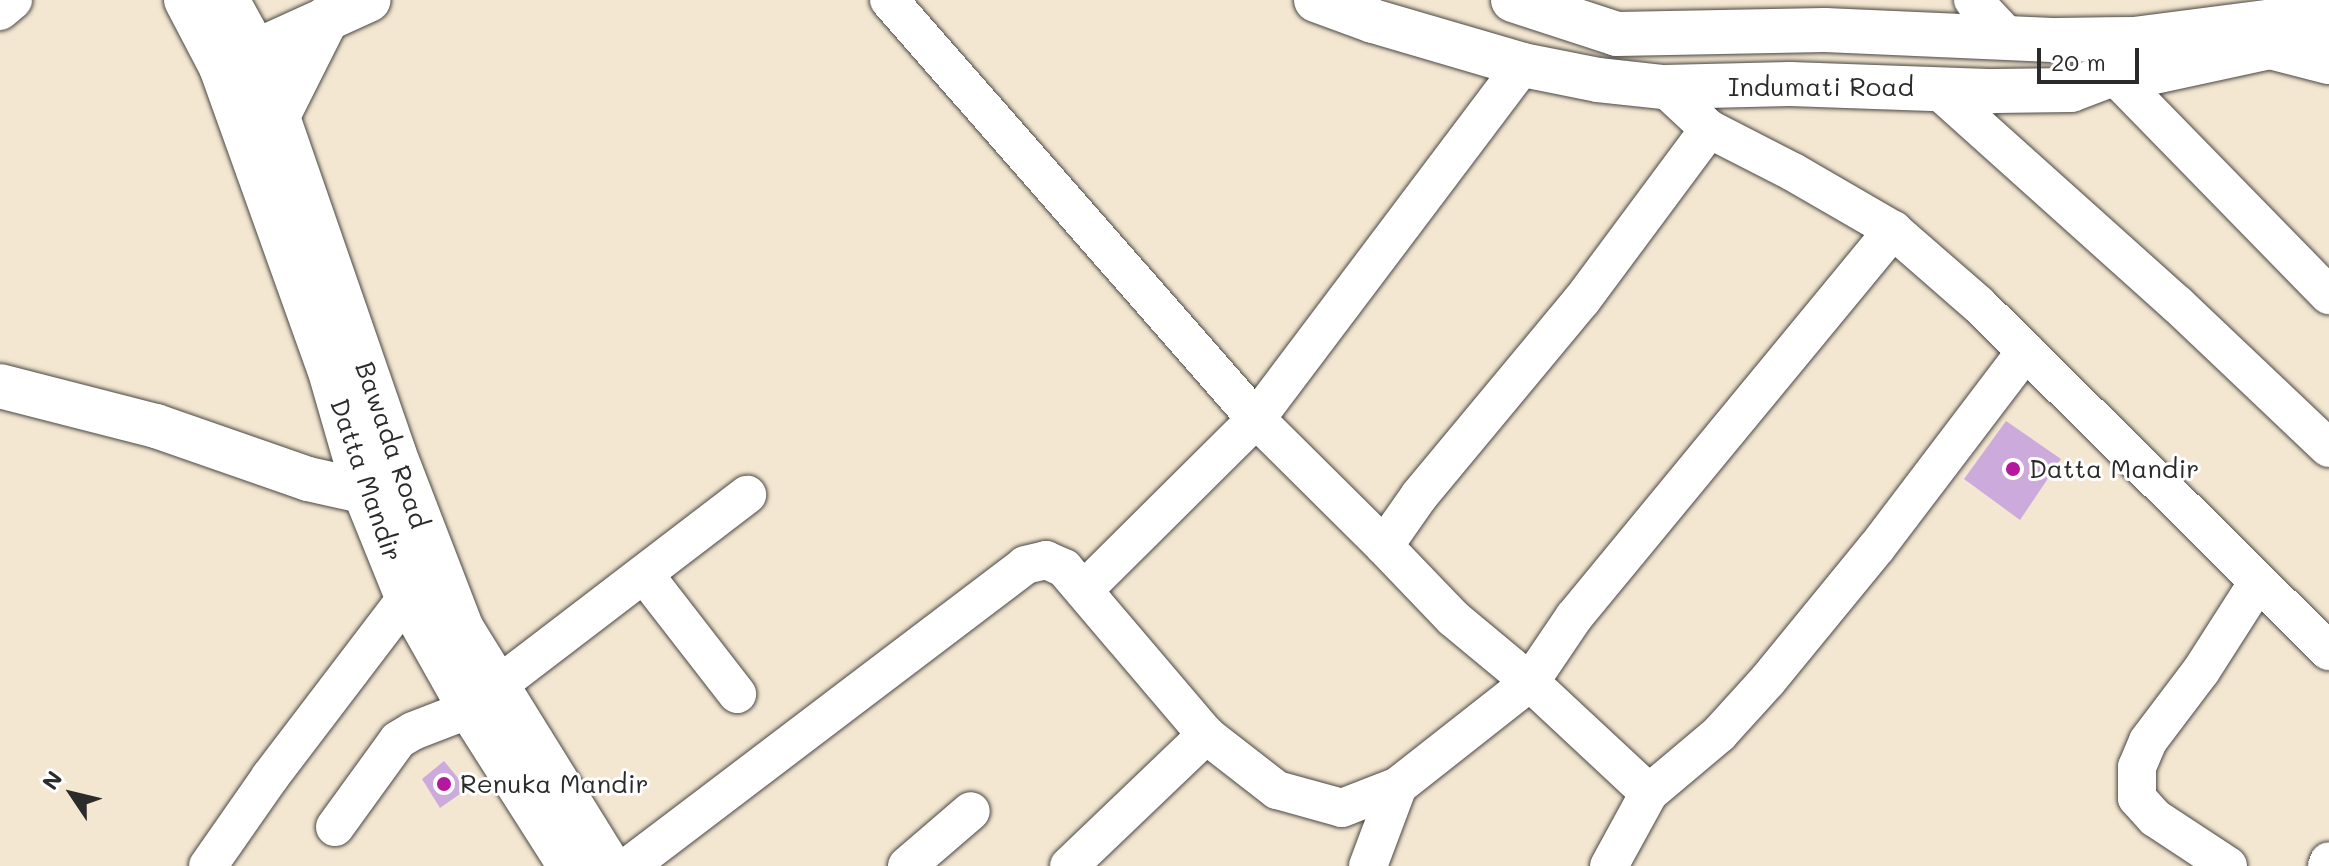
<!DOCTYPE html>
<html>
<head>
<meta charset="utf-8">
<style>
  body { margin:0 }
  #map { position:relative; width:2329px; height:866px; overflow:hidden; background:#f4e7d1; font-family:Mali,sans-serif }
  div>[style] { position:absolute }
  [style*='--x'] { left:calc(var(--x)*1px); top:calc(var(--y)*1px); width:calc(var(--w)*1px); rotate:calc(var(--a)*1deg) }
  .building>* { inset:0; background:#cdaadc }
  .roads { filter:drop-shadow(0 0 2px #494744) drop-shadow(0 0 2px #494744) }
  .street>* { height:38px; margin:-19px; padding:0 19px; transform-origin:19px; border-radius:19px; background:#fff }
  .secondary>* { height:44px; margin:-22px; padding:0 22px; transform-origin:22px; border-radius:22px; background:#fff }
  .primary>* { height:44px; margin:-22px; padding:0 22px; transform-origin:22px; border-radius:22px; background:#fff }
  .dots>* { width:22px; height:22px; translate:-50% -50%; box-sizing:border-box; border:4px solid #fff; border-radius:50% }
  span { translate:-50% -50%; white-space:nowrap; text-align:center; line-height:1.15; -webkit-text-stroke:6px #fff; paint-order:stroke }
  .street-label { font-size:26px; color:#2b2b2b }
  .poi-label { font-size:26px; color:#2b2b2b }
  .left { translate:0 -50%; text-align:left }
  .north { position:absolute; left:32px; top:754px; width:80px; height:80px; -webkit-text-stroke:6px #fff; paint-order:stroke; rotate:305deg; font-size:22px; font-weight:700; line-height:32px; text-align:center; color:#2b2b2b }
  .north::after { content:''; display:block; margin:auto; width:28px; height:36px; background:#2b2b2b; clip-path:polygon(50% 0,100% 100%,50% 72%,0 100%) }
  .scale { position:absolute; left:2037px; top:48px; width:102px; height:36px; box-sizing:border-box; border:4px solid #2b2b2b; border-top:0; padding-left:10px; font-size:24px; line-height:28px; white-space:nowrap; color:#2b2b2b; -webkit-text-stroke:6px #fff; paint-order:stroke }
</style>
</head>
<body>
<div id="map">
  <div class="building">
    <i style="clip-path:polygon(2006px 421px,2061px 459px,2020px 520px,1964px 479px)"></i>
    <i style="clip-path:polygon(444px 761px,467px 789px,440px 808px,422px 779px)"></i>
  </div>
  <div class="roads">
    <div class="street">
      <i style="--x:889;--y:0;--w:557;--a:48.79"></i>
      <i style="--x:1256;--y:419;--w:243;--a:135.2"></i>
      <i style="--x:1973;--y:0;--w:52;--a:46.5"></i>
      <i style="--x:0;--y:11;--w:17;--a:-40"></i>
      <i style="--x:2113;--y:74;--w:309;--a:45.7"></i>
      <i style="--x:1664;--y:87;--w:62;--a:43"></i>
      <i style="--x:1709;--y:129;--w:94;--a:27.1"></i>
      <i style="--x:1793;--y:172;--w:116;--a:30.1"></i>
      <i style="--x:1893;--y:230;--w:114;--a:41.1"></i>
      <i style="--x:1979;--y:305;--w:492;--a:44.7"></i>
      <i style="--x:1936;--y:88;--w:324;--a:41.9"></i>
      <i style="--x:2177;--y:304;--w:209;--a:43.5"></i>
      <i style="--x:1384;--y:546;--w:180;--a:-135.2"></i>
      <i style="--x:1256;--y:419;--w:443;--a:-53"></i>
      <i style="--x:644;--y:574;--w:152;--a:52.2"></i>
      <i style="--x:497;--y:686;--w:315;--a:-37.4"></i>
      <i style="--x:1649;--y:793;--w:163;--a:-137"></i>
      <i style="--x:1530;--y:682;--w:100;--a:-140.3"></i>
      <i style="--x:1453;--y:618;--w:100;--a:-133.8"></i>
      <i style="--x:1384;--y:546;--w:61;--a:-55"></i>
      <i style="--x:1419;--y:496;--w:255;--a:-50.3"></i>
      <i style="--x:1582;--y:300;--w:213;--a:-53.4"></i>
      <i style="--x:335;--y:827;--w:107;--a:-54.1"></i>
      <i style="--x:398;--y:740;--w:17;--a:-31"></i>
      <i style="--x:413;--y:731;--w:61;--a:-21.1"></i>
      <i style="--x:208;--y:866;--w:108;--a:-55.1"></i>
      <i style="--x:270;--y:777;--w:226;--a:-52.7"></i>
      <i style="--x:629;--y:866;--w:497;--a:-37.2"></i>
      <i style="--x:1025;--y:565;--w:22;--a:-13"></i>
      <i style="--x:1046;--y:560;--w:20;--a:24"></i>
      <i style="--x:1064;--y:568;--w:219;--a:49.6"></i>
      <i style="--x:1206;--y:735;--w:90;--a:37.8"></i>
      <i style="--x:1277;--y:790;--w:67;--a:15.5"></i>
      <i style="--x:1342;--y:808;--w:60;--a:-21.4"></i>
      <i style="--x:1398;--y:786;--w:168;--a:-38.2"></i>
      <i style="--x:1530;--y:682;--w:78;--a:-55.9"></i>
      <i style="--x:1574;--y:617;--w:502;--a:-50.5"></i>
      <i style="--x:907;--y:866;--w:84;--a:-40.7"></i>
      <i style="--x:1069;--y:866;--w:190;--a:-43.7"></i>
      <i style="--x:1368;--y:866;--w:85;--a:-69.4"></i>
      <i style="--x:1609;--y:866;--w:83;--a:-61.3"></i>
      <i style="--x:1649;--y:793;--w:92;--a:-40.1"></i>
      <i style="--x:1719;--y:734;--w:73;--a:-47.8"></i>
      <i style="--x:1768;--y:680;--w:172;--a:-50.7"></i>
      <i style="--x:1877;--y:547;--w:246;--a:-52.8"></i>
      <i style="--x:2228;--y:866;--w:87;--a:-146.7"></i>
      <i style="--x:2155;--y:818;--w:27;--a:-132"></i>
      <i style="--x:2137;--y:798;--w:31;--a:-90"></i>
      <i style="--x:2137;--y:767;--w:28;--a:-67"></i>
      <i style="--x:2148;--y:741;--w:88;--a:-52.9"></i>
      <i style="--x:2201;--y:671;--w:106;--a:-57.4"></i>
      <i style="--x:2327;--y:866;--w:5;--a:-68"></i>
    </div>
    <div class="secondary">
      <i style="--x:1316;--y:0;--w:61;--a:20.2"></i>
      <i style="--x:1373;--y:21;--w:156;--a:16.3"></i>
      <i style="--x:1523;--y:65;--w:76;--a:11.3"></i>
      <i style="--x:1598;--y:80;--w:66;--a:6.1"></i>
      <i style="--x:1664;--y:87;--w:126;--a:-1.4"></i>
      <i style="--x:1790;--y:84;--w:205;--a:2"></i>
      <i style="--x:1995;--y:91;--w:76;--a:-0.8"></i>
      <i style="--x:2071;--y:90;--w:45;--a:-20.9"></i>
      <i style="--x:2113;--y:74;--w:18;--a:9"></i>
      <i style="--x:2131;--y:77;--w:142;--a:-12.2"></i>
      <i style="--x:2270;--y:47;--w:61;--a:14.3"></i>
      <i style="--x:1513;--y:0;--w:109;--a:18.1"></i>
      <i style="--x:1617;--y:34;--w:208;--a:-1.1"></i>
      <i style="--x:1825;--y:30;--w:233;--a:2.5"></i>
      <i style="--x:2058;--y:40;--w:76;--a:-0.8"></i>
      <i style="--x:2134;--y:39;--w:164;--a:-7.3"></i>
      <i style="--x:2297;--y:18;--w:32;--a:7"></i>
      <i style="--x:221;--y:67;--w:162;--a:-24.4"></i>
      <i style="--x:278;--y:116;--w:110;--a:-63.4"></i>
      <i style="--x:0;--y:386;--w:161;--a:14.4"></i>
      <i style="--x:156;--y:426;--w:161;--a:19.2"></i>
      <i style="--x:308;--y:479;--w:92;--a:12.5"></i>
    </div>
    <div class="primary">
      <i style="--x:186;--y:0;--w:76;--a:62.4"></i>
      <i style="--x:221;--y:67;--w:320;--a:70.3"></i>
      <i style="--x:329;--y:368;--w:130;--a:73.9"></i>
      <i style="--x:365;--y:493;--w:112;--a:68"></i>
      <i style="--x:407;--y:597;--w:129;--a:60.6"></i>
      <i style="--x:470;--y:709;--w:186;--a:57.5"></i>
      <i style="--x:227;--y:0;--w:58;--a:61.2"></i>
      <i style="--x:255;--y:51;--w:425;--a:70.9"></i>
      <i style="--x:394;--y:453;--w:189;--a:68.9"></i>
      <i style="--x:462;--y:629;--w:279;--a:58.2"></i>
    </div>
  </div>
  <div class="dots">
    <i style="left:2013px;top:469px;background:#b5179e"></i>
    <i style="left:444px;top:784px;background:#b5179e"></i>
  </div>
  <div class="street-label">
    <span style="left:1821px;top:87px">Indumati Road</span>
    <span style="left:392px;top:445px;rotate:71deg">Bawada Road</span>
    <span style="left:366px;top:480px;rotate:71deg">Datta Mandir</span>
  </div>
  <div class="poi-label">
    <span class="left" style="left:2029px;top:469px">Datta Mandir</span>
    <span class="left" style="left:460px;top:784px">Renuka Mandir</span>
  </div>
  <div class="north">N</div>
  <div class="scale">20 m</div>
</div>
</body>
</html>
